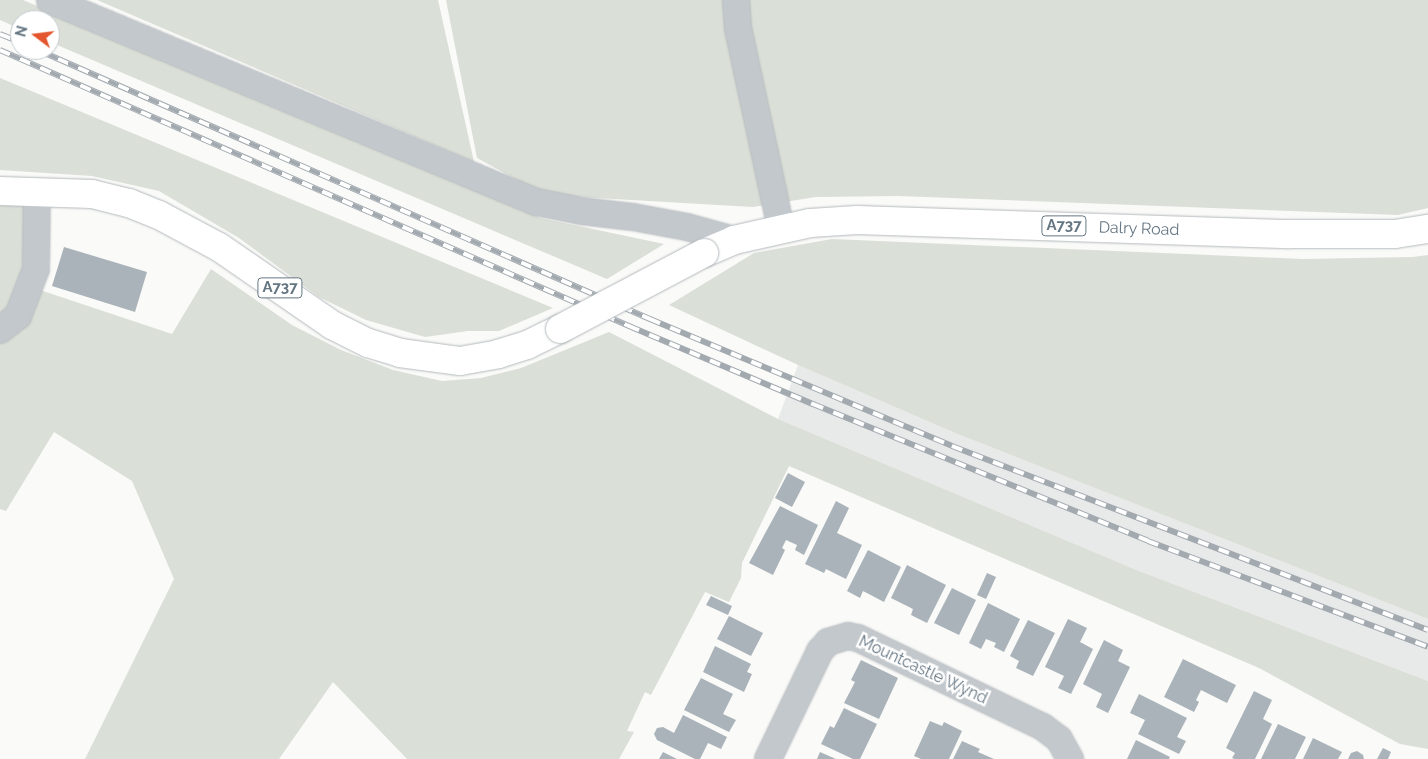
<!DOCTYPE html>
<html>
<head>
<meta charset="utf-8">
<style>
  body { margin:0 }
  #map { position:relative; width:1428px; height:759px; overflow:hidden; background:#fafaf8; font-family:Raleway,sans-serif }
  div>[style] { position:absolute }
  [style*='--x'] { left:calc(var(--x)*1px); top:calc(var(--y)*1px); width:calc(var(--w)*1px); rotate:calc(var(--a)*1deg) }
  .built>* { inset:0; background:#e8e9e9 }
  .green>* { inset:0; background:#dadfd7 }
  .building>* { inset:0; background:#aab3b9 }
  .roads { filter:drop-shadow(0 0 1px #b4b9bd) drop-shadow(0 0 1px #b4b9bd) }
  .minor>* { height:26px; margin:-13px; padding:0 13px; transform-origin:13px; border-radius:13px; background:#c3c8cc }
  .highway>* { height:28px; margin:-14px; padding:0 14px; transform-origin:14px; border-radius:14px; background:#fff }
  .rail>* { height:5.5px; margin-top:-2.75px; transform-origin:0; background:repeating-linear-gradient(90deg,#fff 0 11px,#a2aab0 0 22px); box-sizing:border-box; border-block:1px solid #a2aab0 }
  .bridges { filter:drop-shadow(0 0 1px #b4b9bd) drop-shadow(0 0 1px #b4b9bd) }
  .highway-bridge>* { height:28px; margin:-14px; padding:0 14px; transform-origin:14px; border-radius:14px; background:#fff }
  span { translate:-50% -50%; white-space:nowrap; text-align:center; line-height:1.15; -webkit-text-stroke:5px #fff; paint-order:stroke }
  .shield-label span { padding:1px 4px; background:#fff; border:1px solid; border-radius:4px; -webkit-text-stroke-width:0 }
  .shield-label { font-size:15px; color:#657683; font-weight:700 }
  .street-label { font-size:16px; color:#657683 }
  .north { position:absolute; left:10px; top:10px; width:50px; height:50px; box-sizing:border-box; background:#fff; border:1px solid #c1c8cd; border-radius:50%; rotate:285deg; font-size:14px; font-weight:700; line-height:20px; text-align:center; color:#657683 }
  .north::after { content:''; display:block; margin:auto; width:18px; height:22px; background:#e4572e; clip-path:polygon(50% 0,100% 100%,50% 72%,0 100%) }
</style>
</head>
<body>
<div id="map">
  <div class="built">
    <i style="clip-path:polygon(798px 365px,955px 433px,1428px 619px,1428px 681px,1139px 571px,778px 419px)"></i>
  </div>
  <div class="green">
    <i style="clip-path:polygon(0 0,23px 0,541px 218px,664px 244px,607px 279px,50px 42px,50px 20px,20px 20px,20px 29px,0 20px)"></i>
    <i style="clip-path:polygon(97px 0,438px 0,474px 162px)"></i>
    <i style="clip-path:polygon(446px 0,1428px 0,1428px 208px,1398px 215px,898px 196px,816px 197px,753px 207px,545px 195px,477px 158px)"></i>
    <i style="clip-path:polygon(0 78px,553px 308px,499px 331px,468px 331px,425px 337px,366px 320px,319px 297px,239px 238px,159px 191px,92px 176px,0 170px)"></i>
    <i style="clip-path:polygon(0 204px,29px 205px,22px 284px,172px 334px,211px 269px,292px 325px,341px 350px,393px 370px,442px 381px,481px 378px,521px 368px,609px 332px,778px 419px,1139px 571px,1428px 681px,1428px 749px,1400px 744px,1259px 668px,789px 466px,742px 563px,741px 578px,729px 602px,705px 592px,651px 695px,645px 692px,627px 731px,634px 732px,619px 759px,407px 759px,333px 682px,279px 759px,85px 759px,174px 579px,132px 481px,54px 432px,6px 511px,0 509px)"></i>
    <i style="clip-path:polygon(832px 239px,1303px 259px,1413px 257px,1428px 255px,1428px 619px,955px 433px,798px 365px,669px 305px,754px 253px)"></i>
  </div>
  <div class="building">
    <i style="clip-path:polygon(64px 247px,147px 272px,135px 312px,52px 286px)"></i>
    <i style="clip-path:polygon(788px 473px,805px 482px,792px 507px,775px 498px)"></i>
    <i style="clip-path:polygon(836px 501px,849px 508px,837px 533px,862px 545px,846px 579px,826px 569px,824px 573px,805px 564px)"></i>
    <i style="clip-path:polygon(780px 506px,818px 525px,804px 555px,795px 550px,797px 545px,786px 540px,782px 548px,785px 550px,773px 575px,749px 563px)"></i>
    <i style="clip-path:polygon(868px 550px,901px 567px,884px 602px,863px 591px,860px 598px,847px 591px)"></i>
    <i style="clip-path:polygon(907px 565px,946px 585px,927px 623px,911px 615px,913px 609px,891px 598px)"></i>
    <i style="clip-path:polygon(987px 573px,996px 577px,986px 599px,977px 595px)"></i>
    <i style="clip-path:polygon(952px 588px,976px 600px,959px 635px,934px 623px)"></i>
    <i style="clip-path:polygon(711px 596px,732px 606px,728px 615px,706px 605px)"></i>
    <i style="clip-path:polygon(988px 603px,1020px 619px,1004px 652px,994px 647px,996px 643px,986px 639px,981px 649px,969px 643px)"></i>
    <i style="clip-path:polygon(729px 616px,763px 633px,751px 656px,717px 639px)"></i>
    <i style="clip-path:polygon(1068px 619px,1087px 628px,1080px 642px,1093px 649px,1071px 694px,1058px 688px,1064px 676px,1045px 667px)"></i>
    <i style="clip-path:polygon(1028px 620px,1055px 633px,1033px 676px,1016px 668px,1019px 661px,1010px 656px)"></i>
    <i style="clip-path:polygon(1104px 640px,1123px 650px,1118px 661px,1130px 667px,1108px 713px,1096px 707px,1102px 694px,1083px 684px)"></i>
    <i style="clip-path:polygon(715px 646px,751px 664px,747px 672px,752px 674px,744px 692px,703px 672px)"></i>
    <i style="clip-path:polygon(1183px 659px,1236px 685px,1227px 703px,1201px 690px,1196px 700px,1199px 702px,1194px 712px,1164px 697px)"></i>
    <i style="clip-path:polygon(861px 660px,898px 678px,879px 719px,844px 703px,855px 682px,851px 680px)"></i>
    <i style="clip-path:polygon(701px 678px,733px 694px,723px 714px,736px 720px,729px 732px,684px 710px)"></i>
    <i style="clip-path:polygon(1254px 691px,1272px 700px,1263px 719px,1272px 724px,1255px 759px,1235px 759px,1232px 758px,1235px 753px,1226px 748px)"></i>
    <i style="clip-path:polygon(1139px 694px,1187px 718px,1177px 737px,1186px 741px,1179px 754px,1138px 734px,1145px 720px,1130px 713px)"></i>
    <i style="clip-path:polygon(844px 708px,877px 724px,860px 759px,853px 759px,821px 744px,830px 726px,834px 728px)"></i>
    <i style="clip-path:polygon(683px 715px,727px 737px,721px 749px,708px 743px,700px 759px,695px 759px,657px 740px,654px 734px,657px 728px,663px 727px,674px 733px)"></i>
    <i style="clip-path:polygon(930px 721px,942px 726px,944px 722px,962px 731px,949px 759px,921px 759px,914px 756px)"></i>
    <i style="clip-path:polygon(1278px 724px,1306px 737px,1295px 759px,1261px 759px)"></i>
    <i style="clip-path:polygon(1313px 738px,1342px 752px,1338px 759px,1303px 759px)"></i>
    <i style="clip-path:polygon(1136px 740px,1170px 757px,1169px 759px,1127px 759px)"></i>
    <i style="clip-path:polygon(962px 741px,980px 749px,978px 752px,994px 759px,953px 759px)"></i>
    <i style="clip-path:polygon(1383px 748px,1391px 752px,1388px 759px,1377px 759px)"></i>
    <i style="clip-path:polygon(1357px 751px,1363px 755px,1364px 759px,1348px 759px,1351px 753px)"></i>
    <i style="clip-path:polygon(663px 752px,677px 759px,659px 759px)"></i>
    <i style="clip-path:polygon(820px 752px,836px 759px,817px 759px)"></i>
  </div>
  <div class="roads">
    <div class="minor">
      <i style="--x:50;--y:0;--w:526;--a:22.57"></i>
      <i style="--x:536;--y:202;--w:46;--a:11.3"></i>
      <i style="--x:581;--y:211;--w:52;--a:6.6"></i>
      <i style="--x:633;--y:217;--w:55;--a:10.5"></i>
      <i style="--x:687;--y:227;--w:49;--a:15.5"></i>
      <i style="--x:736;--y:0;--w:28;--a:86"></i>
      <i style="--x:738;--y:28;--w:206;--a:77.9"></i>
      <i style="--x:0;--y:330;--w:23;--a:-38"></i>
      <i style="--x:18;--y:316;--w:50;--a:-69"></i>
      <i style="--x:36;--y:269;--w:77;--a:-89.3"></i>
      <i style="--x:768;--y:759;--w:120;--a:-64.3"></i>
      <i style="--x:820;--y:651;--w:12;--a:-48"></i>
      <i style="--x:828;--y:642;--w:21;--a:-17"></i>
      <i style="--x:848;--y:636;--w:10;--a:11"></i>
      <i style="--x:858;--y:638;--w:205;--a:25.7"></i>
      <i style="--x:1043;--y:727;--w:20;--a:37"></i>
      <i style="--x:1059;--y:739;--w:23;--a:61"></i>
    </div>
    <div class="highway">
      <i style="--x:0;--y:191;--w:92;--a:1.9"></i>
      <i style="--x:92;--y:194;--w:38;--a:14"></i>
      <i style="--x:129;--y:203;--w:32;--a:22"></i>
      <i style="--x:159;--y:215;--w:68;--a:28.1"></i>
      <i style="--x:219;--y:247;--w:137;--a:34.6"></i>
      <i style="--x:332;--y:325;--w:40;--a:26.6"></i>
      <i style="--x:368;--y:343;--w:34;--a:17"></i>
      <i style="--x:400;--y:353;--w:61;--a:7.6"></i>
      <i style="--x:460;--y:361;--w:39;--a:-10"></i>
      <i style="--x:498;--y:354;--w:30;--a:-17"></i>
      <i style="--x:527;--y:345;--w:37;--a:-26"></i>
      <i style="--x:704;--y:253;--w:33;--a:-23"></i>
      <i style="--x:734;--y:240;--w:78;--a:-12.6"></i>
      <i style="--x:810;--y:223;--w:47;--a:-3.7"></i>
      <i style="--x:857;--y:220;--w:433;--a:1.9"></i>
      <i style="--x:1290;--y:234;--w:105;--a:0"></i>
      <i style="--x:1395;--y:234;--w:33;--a:-9"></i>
    </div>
  </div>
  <div class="rail">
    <i style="--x:0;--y:34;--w:22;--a:22"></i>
    <i style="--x:0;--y:50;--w:687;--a:23.69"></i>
    <i style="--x:629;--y:326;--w:200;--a:23"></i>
    <i style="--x:813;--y:404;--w:362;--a:22.2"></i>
    <i style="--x:1148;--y:541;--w:299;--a:20.7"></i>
    <i style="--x:38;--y:50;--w:669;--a:23.73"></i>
    <i style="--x:650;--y:319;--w:328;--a:22.8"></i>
    <i style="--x:952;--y:446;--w:510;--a:21.13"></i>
  </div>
  <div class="bridges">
    <div class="highway-bridge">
      <i style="--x:560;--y:329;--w:163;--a:-27.8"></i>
    </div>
  </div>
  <div class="shield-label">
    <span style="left:1064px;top:226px">A737</span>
    <span style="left:280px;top:288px">A737</span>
  </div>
  <div class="street-label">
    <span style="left:1139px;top:229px;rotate:2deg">Dalry Road</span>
    <span style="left:923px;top:670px;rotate:25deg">Mountcastle Wynd</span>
  </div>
  <div class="north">N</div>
</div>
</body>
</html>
